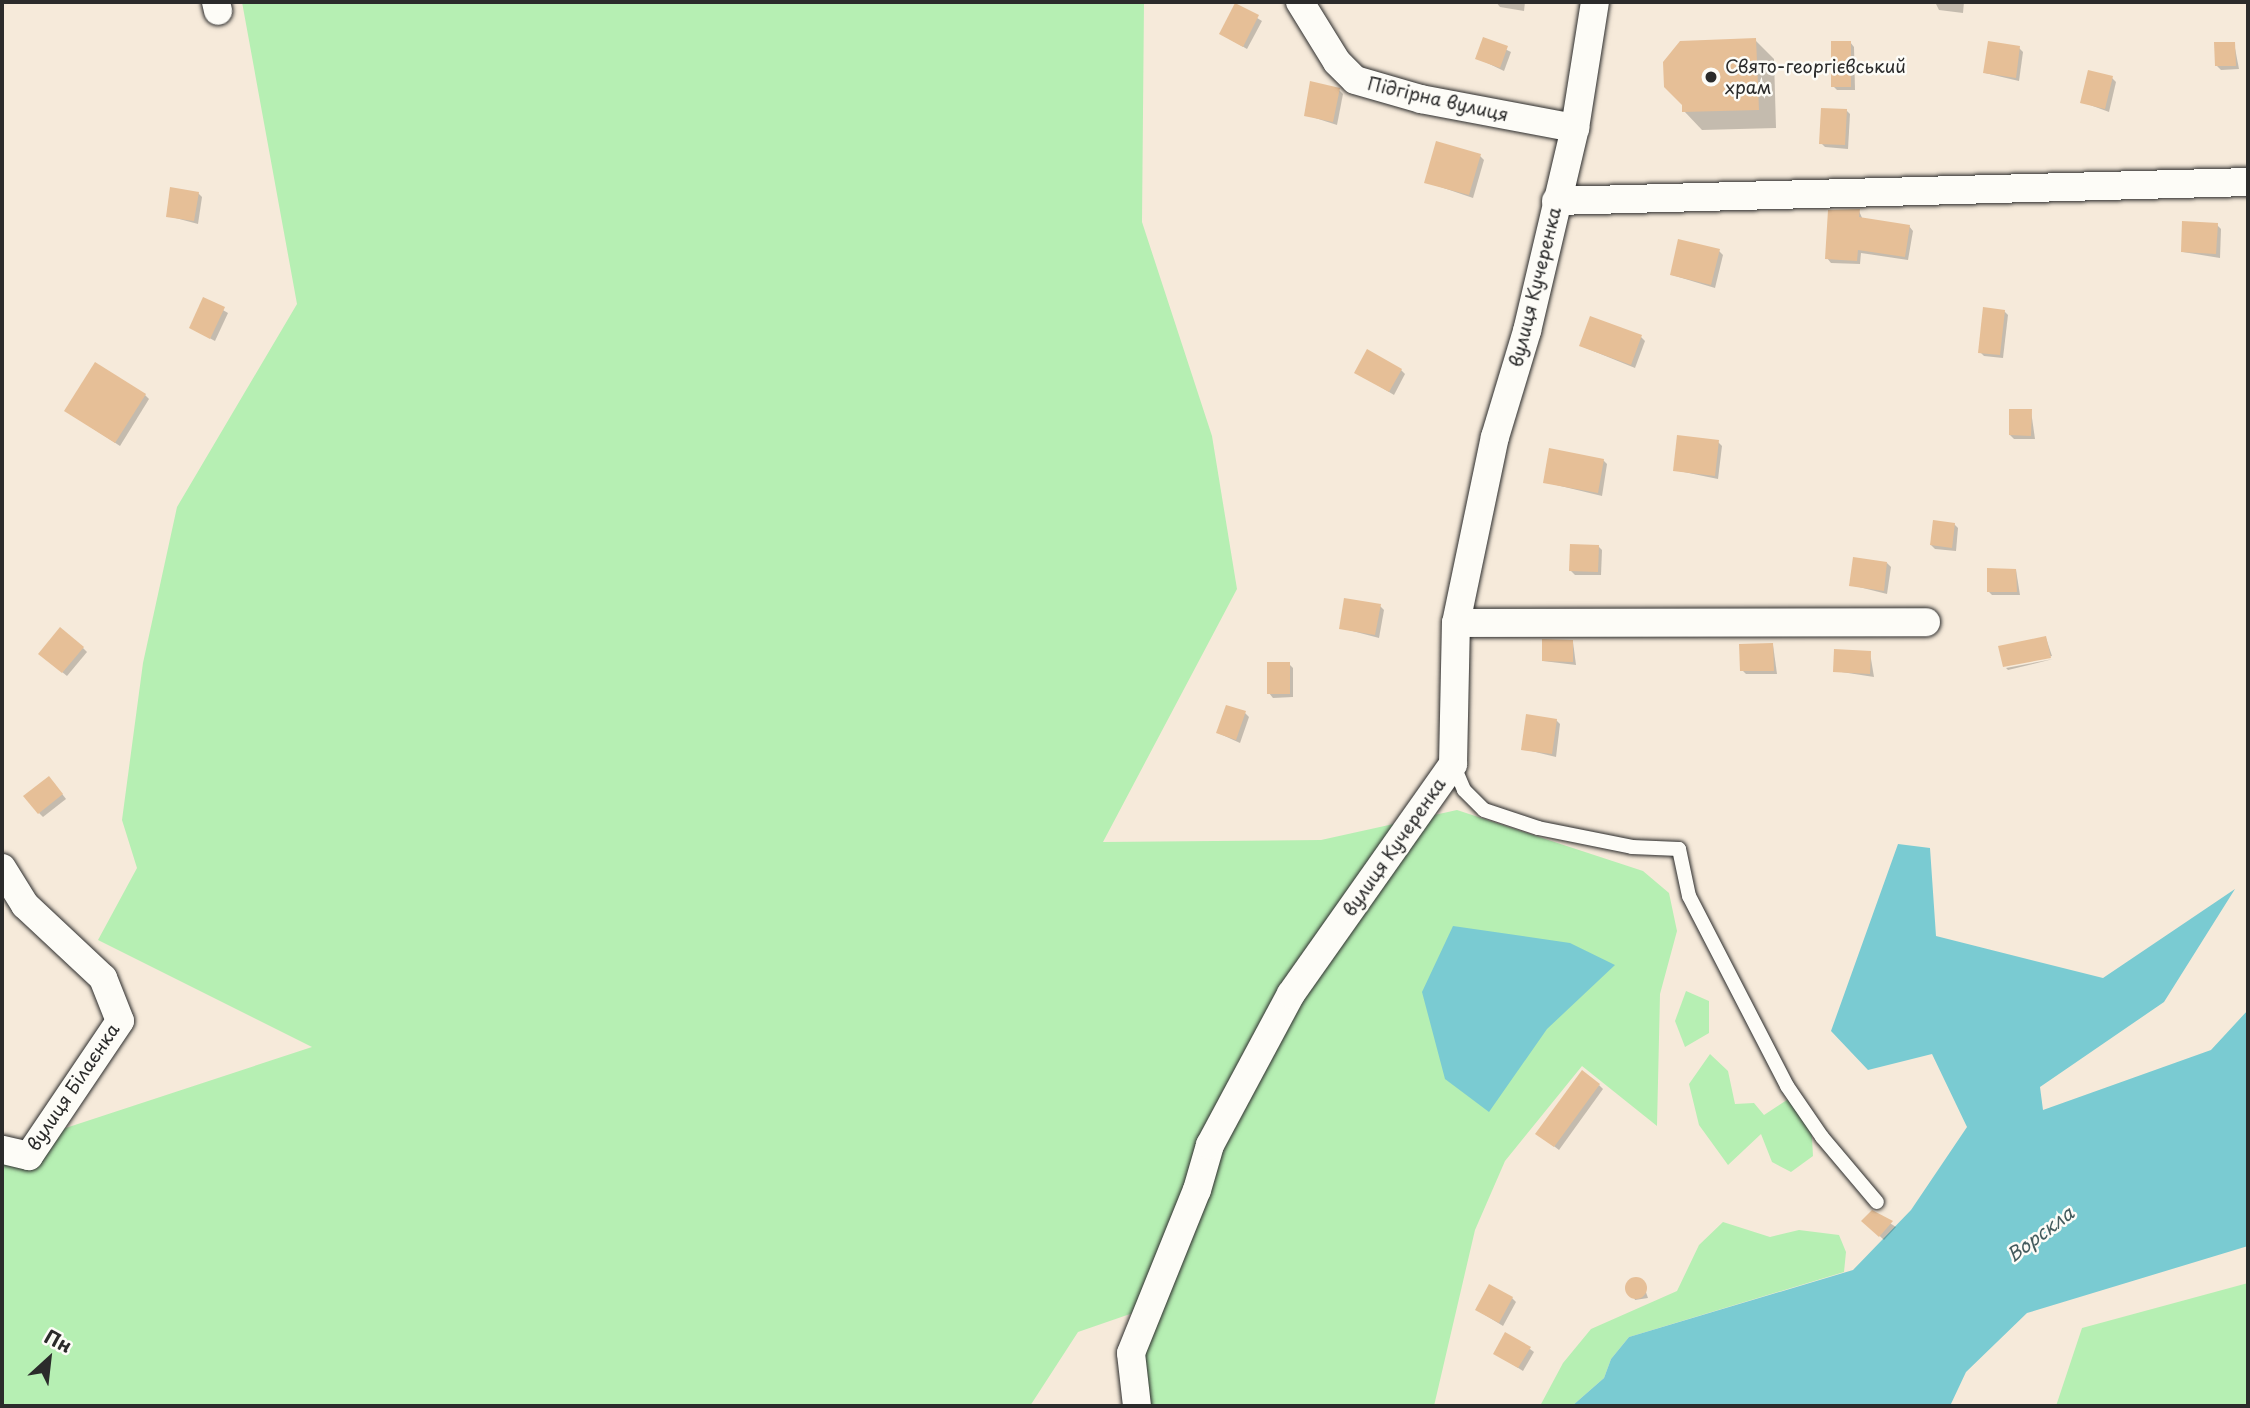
<!DOCTYPE html>
<html>
<head>
<meta charset="utf-8">
<style>
  body { margin:0 }
  #map { position:relative; width:2250px; height:1408px; overflow:hidden; background:#f6eada; font-family:"Playpen Sans",sans-serif }
  div>[style] { position:absolute }
  [style*='--x'] { left:calc(var(--x)*1px); top:calc(var(--y)*1px); width:calc(var(--w)*1px); rotate:calc(var(--a)*1deg) }
  .green>* { inset:0; background:#b6efb3 }
  .water>* { inset:0; background:#7acbd2 }
  .shadow>* { inset:0; background:#0003 }
  .building>* { inset:0; background:#e6bf97 }
  .round { border-radius:50% }
  .roads { filter:drop-shadow(0 0 2px #2b2b2b) drop-shadow(0 0 2px #2b2b2b) }
  .lane>* { height:14px; margin:-7px; padding:0 7px; transform-origin:7px; border-radius:7px; background:#fdfcf7 }
  .street>* { height:28px; margin:-14px; padding:0 14px; transform-origin:14px; border-radius:14px; background:#fdfcf7 }
  .dots>* { width:19px; height:19px; translate:-50% -50%; box-sizing:border-box; border:4px solid #fdfcf7; border-radius:50% }
  span { translate:-50% -50%; white-space:nowrap; text-align:center; line-height:1.15; -webkit-text-stroke:5px #fdfcf7; paint-order:stroke }
  .poi-label { font-size:18px; color:#2b2b2b }
  .left { translate:0 -50%; text-align:left }
  .street-label { font-size:18px; color:#2b2b2b }
  .water-label { font-size:19px; color:#435b5d; font-style:italic }
  .frame { position:absolute; inset:0; border:4px solid #2b2b2b; pointer-events:none }
  .north { position:absolute; left:14px; top:1324px; width:70px; height:70px; -webkit-text-stroke:5px #fdfcf7; paint-order:stroke; rotate:27deg; font-size:19px; font-weight:700; line-height:28px; text-align:center; color:#2b2b2b }
  .north::after { content:''; display:block; margin:auto; width:24px; height:32px; background:#2b2b2b; clip-path:polygon(50% 0,100% 100%,50% 72%,0 100%) }
</style>
</head>
<body>
<div id="map">
  <div class="green">
    <i style="clip-path:polygon(242px 2px,1144px 2px,1142px 222px,1212px 436px,1237px 589px,1103px 842px,1321px 840px,1457px 810px,1643px 871px,1669px 893px,1677px 931px,1660px 994px,1657px 1126px,1582px 1066px,1505px 1161px,1475px 1230px,1434px 1406px,1150px 1406px,1133px 1313px,1078px 1332px,1030px 1406px,2px 1406px,2px 1136px,17px 1144px,312px 1047px,98px 940px,137px 868px,122px 820px,143px 663px,177px 507px,297px 304px)"></i>
    <i style="clip-path:polygon(1686px 991px,1709px 1001px,1709px 1033px,1685px 1047px,1675px 1021px)"></i>
    <i style="clip-path:polygon(1710px 1054px,1728px 1071px,1735px 1104px,1754px 1103px,1764px 1115px,1790px 1098px,1811px 1120px,1813px 1156px,1791px 1172px,1772px 1162px,1761px 1134px,1728px 1165px,1699px 1125px,1689px 1084px)"></i>
    <i style="clip-path:polygon(1723px 1222px,1770px 1237px,1799px 1230px,1839px 1235px,1846px 1252px,1844px 1272px,1629px 1337px,1611px 1359px,1604px 1378px,1572px 1406px,1540px 1406px,1563px 1363px,1591px 1329px,1677px 1291px,1699px 1245px)"></i>
    <i style="clip-path:polygon(2248px 1283px,2248px 1406px,2056px 1406px,2082px 1328px)"></i>
  </div>
  <div class="water">
    <i style="clip-path:polygon(1898px 844px,1930px 848px,1936px 936px,2103px 978px,2235px 889px,2164px 1002px,2040px 1087px,2043px 1110px,2211px 1050px,2248px 1010px,2248px 1246px,2027px 1313px,1966px 1372px,1950px 1406px,1572px 1406px,1604px 1378px,1611px 1359px,1629px 1337px,1853px 1270px,1911px 1210px,1967px 1127px,1932px 1054px,1868px 1070px,1831px 1031px)"></i>
    <i style="clip-path:polygon(1453px 926px,1570px 943px,1615px 965px,1547px 1029px,1489px 1112px,1445px 1079px,1422px 992px)"></i>
  </div>
  <div class="shadow">
    <i style="clip-path:polygon(1496px 2px,1525px 2px,1524px 11px,1500px 7px)"></i>
    <i style="clip-path:polygon(1935px 2px,1964px 2px,1963px 13px,1939px 10px)"></i>
    <i style="clip-path:polygon(1236px 5px,1262px 21px,1247px 49px,1221px 34px)"></i>
    <i style="clip-path:polygon(1484px 39px,1511px 52px,1504px 71px,1477px 58px)"></i>
    <i style="clip-path:polygon(1755px 40px,1774px 59px,1776px 128px,1702px 130px,1684px 111px)"></i>
    <i style="clip-path:polygon(1850px 42px,1854px 47px,1855px 90px,1837px 90px,1833px 86px)"></i>
    <i style="clip-path:polygon(2234px 43px,2239px 69px,2221px 70px,2217px 66px)"></i>
    <i style="clip-path:polygon(2019px 48px,2023px 52px,2019px 81px,1985px 73px)"></i>
    <i style="clip-path:polygon(2112px 78px,2116px 82px,2109px 112px,2082px 102px)"></i>
    <i style="clip-path:polygon(1339px 90px,1343px 94px,1337px 125px,1306px 115px)"></i>
    <i style="clip-path:polygon(1846px 110px,1850px 114px,1848px 149px,1825px 147px,1821px 143px)"></i>
    <i style="clip-path:polygon(1480px 156px,1484px 160px,1473px 198px,1426px 182px)"></i>
    <i style="clip-path:polygon(198px 193px,202px 197px,198px 224px,168px 216px)"></i>
    <i style="clip-path:polygon(1859px 211px,1863px 220px,1909px 226px,1913px 231px,1908px 260px,1861px 253px,1860px 264px,1831px 263px,1827px 258px)"></i>
    <i style="clip-path:polygon(2217px 225px,2221px 229px,2220px 258px,2183px 252px)"></i>
    <i style="clip-path:polygon(1719px 251px,1723px 255px,1715px 288px,1672px 275px)"></i>
    <i style="clip-path:polygon(204px 299px,228px 313px,215px 341px,191px 328px)"></i>
    <i style="clip-path:polygon(2004px 311px,2008px 315px,2003px 358px,1984px 356px,1980px 352px)"></i>
    <i style="clip-path:polygon(1641px 337px,1645px 341px,1635px 368px,1581px 346px)"></i>
    <i style="clip-path:polygon(1401px 370px,1405px 374px,1394px 395px,1356px 372px)"></i>
    <i style="clip-path:polygon(145px 395px,149px 399px,120px 446px,66px 411px)"></i>
    <i style="clip-path:polygon(2031px 411px,2035px 439px,2014px 439px,2010px 435px)"></i>
    <i style="clip-path:polygon(1718px 442px,1722px 446px,1718px 479px,1674px 470px)"></i>
    <i style="clip-path:polygon(1603px 460px,1607px 464px,1602px 496px,1544px 482px)"></i>
    <i style="clip-path:polygon(1954px 524px,1958px 528px,1956px 551px,1935px 549px,1931px 545px)"></i>
    <i style="clip-path:polygon(1598px 546px,1602px 550px,1601px 575px,1575px 575px,1571px 571px)"></i>
    <i style="clip-path:polygon(1887px 563px,1891px 567px,1887px 594px,1851px 585px)"></i>
    <i style="clip-path:polygon(2016px 570px,2020px 595px,1992px 595px,1988px 591px)"></i>
    <i style="clip-path:polygon(1380px 606px,1384px 610px,1379px 638px,1341px 628px)"></i>
    <i style="clip-path:polygon(2046px 638px,2052px 656px,2004px 666px,2000px 647px)"></i>
    <i style="clip-path:polygon(1573px 642px,1576px 665px,1543px 661px)"></i>
    <i style="clip-path:polygon(1773px 645px,1777px 674px,1746px 674px,1742px 670px)"></i>
    <i style="clip-path:polygon(83px 648px,87px 652px,67px 676px,45px 658px)"></i>
    <i style="clip-path:polygon(1870px 653px,1874px 677px,1835px 671px)"></i>
    <i style="clip-path:polygon(2053px 659px,2008px 670px,2006px 668px)"></i>
    <i style="clip-path:polygon(1289px 664px,1293px 668px,1293px 697px,1273px 698px,1269px 693px)"></i>
    <i style="clip-path:polygon(1245px 713px,1249px 717px,1240px 743px,1218px 733px)"></i>
    <i style="clip-path:polygon(1556px 720px,1560px 724px,1556px 757px,1523px 749px)"></i>
    <i style="clip-path:polygon(53px 782px,66px 799px,43px 817px,39px 813px)"></i>
    <i style="clip-path:polygon(1599px 1085px,1603px 1089px,1559px 1150px,1542px 1137px)"></i>
    <i style="clip-path:polygon(1872px 1212px,1896px 1227px,1884px 1240px,1864px 1221px)"></i>
    <i style="clip-path:polygon(1642px 1281px,1648px 1298px,1635px 1300px,1629px 1283px)"></i>
    <i style="clip-path:polygon(1512px 1298px,1516px 1302px,1503px 1326px,1477px 1310px)"></i>
    <i style="clip-path:polygon(1530px 1349px,1534px 1352px,1523px 1371px,1495px 1353px)"></i>
  </div>
  <div class="building">
    <i style="clip-path:polygon(1235px 3px,1259px 15px,1243px 47px,1219px 34px)"></i>
    <i style="clip-path:polygon(1483px 37px,1508px 46px,1500px 68px,1475px 59px)"></i>
    <i style="clip-path:polygon(1756px 38px,1759px 110px,1682px 112px,1682px 105px,1664px 87px,1663px 62px,1680px 41px)"></i>
    <i style="clip-path:polygon(1831px 41px,1851px 41px,1851px 87px,1831px 87px)"></i>
    <i style="clip-path:polygon(1988px 41px,2020px 46px,2016px 78px,1983px 73px)"></i>
    <i style="clip-path:polygon(2214px 42px,2235px 42px,2236px 66px,2215px 66px)"></i>
    <i style="clip-path:polygon(2088px 70px,2113px 76px,2105px 109px,2080px 103px)"></i>
    <i style="clip-path:polygon(1310px 81px,1340px 88px,1333px 122px,1304px 116px)"></i>
    <i style="clip-path:polygon(1821px 108px,1847px 109px,1845px 145px,1819px 144px)"></i>
    <i style="clip-path:polygon(1436px 141px,1481px 154px,1469px 195px,1424px 183px)"></i>
    <i style="clip-path:polygon(170px 187px,199px 192px,194px 221px,166px 217px)"></i>
    <i style="clip-path:polygon(1860px 209px,1859px 217px,1910px 225px,1905px 257px,1858px 250px,1857px 261px,1825px 259px,1828px 210px)"></i>
    <i style="clip-path:polygon(2182px 221px,2218px 223px,2216px 254px,2181px 252px)"></i>
    <i style="clip-path:polygon(1678px 239px,1720px 249px,1711px 285px,1670px 275px)"></i>
    <i style="clip-path:polygon(203px 297px,225px 307px,210px 339px,189px 328px)"></i>
    <i style="clip-path:polygon(1983px 307px,2005px 310px,2000px 355px,1978px 353px)"></i>
    <i style="clip-path:polygon(1590px 316px,1642px 335px,1631px 365px,1579px 346px)"></i>
    <i style="clip-path:polygon(1367px 349px,1402px 369px,1389px 392px,1354px 373px)"></i>
    <i style="clip-path:polygon(95px 362px,146px 394px,115px 443px,64px 411px)"></i>
    <i style="clip-path:polygon(2009px 409px,2032px 409px,2031px 436px,2009px 435px)"></i>
    <i style="clip-path:polygon(1677px 435px,1719px 440px,1715px 476px,1673px 471px)"></i>
    <i style="clip-path:polygon(1549px 448px,1604px 459px,1598px 493px,1543px 483px)"></i>
    <i style="clip-path:polygon(1933px 520px,1955px 523px,1952px 548px,1930px 545px)"></i>
    <i style="clip-path:polygon(1570px 544px,1599px 545px,1598px 572px,1569px 571px)"></i>
    <i style="clip-path:polygon(1853px 557px,1887px 562px,1884px 591px,1849px 586px)"></i>
    <i style="clip-path:polygon(1987px 568px,2016px 569px,2017px 592px,1987px 592px)"></i>
    <i style="clip-path:polygon(1344px 598px,1381px 604px,1375px 635px,1339px 629px)"></i>
    <i style="clip-path:polygon(60px 627px,84px 647px,62px 673px,38px 654px)"></i>
    <i style="clip-path:polygon(2046px 636px,2051px 658px,2003px 667px,1998px 646px)"></i>
    <i style="clip-path:polygon(1542px 639px,1573px 640px,1573px 662px,1542px 661px)"></i>
    <i style="clip-path:polygon(1773px 643px,1774px 671px,1740px 671px,1739px 644px)"></i>
    <i style="clip-path:polygon(1834px 649px,1871px 651px,1870px 674px,1833px 672px)"></i>
    <i style="clip-path:polygon(1267px 662px,1290px 662px,1290px 694px,1267px 694px)"></i>
    <i style="clip-path:polygon(1226px 705px,1246px 711px,1236px 740px,1216px 733px)"></i>
    <i style="clip-path:polygon(1526px 714px,1557px 719px,1552px 754px,1521px 750px)"></i>
    <i style="clip-path:polygon(49px 776px,63px 794px,38px 814px,23px 796px)"></i>
    <i style="clip-path:polygon(1582px 1070px,1600px 1084px,1554px 1147px,1535px 1134px)"></i>
    <i style="clip-path:polygon(1872px 1210px,1893px 1221px,1879px 1237px,1861px 1221px)"></i>
    <i class="round" style="left:1625px;top:1277px;width:22px;height:22px"></i>
    <i style="clip-path:polygon(1489px 1284px,1513px 1297px,1499px 1323px,1475px 1310px)"></i>
    <i style="clip-path:polygon(1505px 1332px,1531px 1347px,1518px 1368px,1493px 1354px)"></i>
  </div>
  <div class="roads">
    <div class="lane">
      <i style="--x:1453;--y:764;--w:28;--a:67"></i>
      <i style="--x:1464;--y:790;--w:28;--a:45"></i>
      <i style="--x:1484;--y:810;--w:57;--a:18.4"></i>
      <i style="--x:1538;--y:828;--w:96;--a:11.4"></i>
      <i style="--x:1632;--y:847;--w:47;--a:2.4"></i>
      <i style="--x:1679;--y:849;--w:48;--a:78"></i>
      <i style="--x:1689;--y:896;--w:214;--a:62.7"></i>
      <i style="--x:1787;--y:1086;--w:62;--a:55.5"></i>
      <i style="--x:1822;--y:1137;--w:85;--a:49.8"></i>
    </div>
    <div class="street">
      <i style="--x:216;--y:2;--w:9;--a:77"></i>
      <i style="--x:1300;--y:2;--w:70;--a:58.3"></i>
      <i style="--x:1337;--y:62;--w:25;--a:45"></i>
      <i style="--x:1355;--y:80;--w:69;--a:16.1"></i>
      <i style="--x:1421;--y:99;--w:157;--a:10.7"></i>
      <i style="--x:1556;--y:201;--w:692;--a:-1.57"></i>
      <i style="--x:1456;--y:623;--w:470;--a:-0.1"></i>
      <i style="--x:2;--y:868;--w:44;--a:58.1"></i>
      <i style="--x:25;--y:905;--w:107;--a:43.1"></i>
      <i style="--x:103;--y:978;--w:46;--a:68.4"></i>
      <i style="--x:120;--y:1021;--w:163;--a:124"></i>
      <i style="--x:29;--y:1156;--w:28;--a:-167"></i>
      <i style="--x:1137;--y:1406;--w:53;--a:-96.5"></i>
      <i style="--x:1131;--y:1353;--w:176;--a:-68"></i>
      <i style="--x:1197;--y:1190;--w:47;--a:-73.9"></i>
      <i style="--x:1210;--y:1145;--w:171;--a:-61.8"></i>
      <i style="--x:1291;--y:994;--w:281;--a:-54.8"></i>
      <i style="--x:1453;--y:764;--w:141;--a:-88.8"></i>
      <i style="--x:1456;--y:623;--w:190;--a:-78.2"></i>
      <i style="--x:1495;--y:437;--w:111;--a:-73.2"></i>
      <i style="--x:1527;--y:331;--w:209;--a:-76.7"></i>
      <i style="--x:1575;--y:128;--w:128;--a:-81"></i>
    </div>
  </div>
  <div class="dots">
    <i style="left:1711px;top:77px;background:#2b2b2b"></i>
  </div>
  <div class="poi-label">
    <span class="left" style="left:1725px;top:77px">Свято-георгієвський<br>храм</span>
  </div>
  <div class="street-label">
    <span style="left:1438px;top:99px;rotate:13deg">Підгірна вулиця</span>
    <span style="left:1535px;top:287px;rotate:-76deg">вулиця Кучеренка</span>
    <span style="left:1394px;top:847px;rotate:-55deg">вулиця Кучеренка</span>
    <span style="left:73px;top:1087px;rotate:-56deg">вулиця Білаєнка</span>
  </div>
  <div class="water-label">
    <span style="left:2040px;top:1234px;rotate:-37deg">Ворскла</span>
  </div>
  <div class="frame"></div>
  <div class="north">Пн</div>
</div>
</body>
</html>
